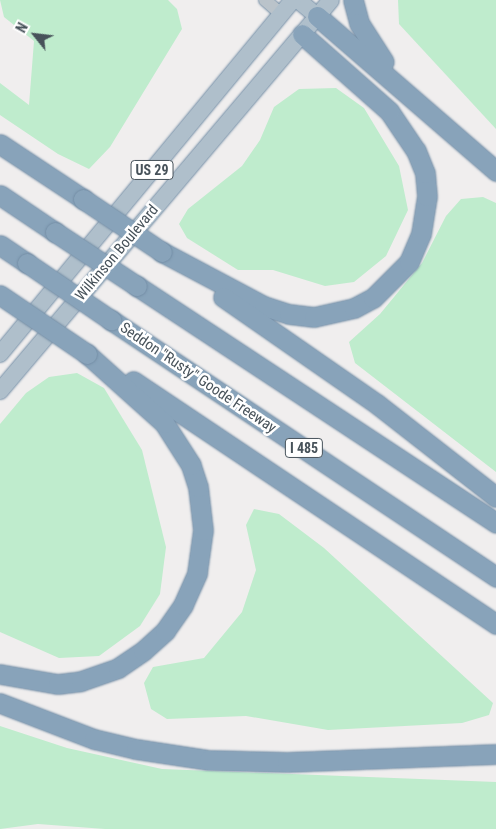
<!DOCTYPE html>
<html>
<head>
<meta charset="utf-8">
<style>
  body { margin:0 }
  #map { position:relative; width:496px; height:829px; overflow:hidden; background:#f0eeee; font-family:"Roboto Condensed",sans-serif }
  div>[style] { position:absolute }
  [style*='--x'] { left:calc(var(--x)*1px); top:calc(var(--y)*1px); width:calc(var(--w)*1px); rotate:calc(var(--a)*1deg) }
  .green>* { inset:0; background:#bfeccd }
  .roads { filter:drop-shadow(0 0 1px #748ea6) drop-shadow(0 0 1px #748ea6) }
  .minor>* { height:12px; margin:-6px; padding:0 6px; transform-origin:6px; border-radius:6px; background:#bac3ca }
  .major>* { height:16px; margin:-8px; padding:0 8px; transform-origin:8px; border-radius:8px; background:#afbfcb }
  .highway>* { height:19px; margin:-9.5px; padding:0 9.5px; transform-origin:9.5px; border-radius:9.5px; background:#88a3ba }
  .bridges { filter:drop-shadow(0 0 1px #748ea6) drop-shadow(0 0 1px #748ea6) }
  .highway-bridge>* { height:19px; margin:-9.5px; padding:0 9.5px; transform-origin:9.5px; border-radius:9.5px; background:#88a3ba }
  span { translate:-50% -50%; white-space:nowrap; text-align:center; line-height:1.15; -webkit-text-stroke:5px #fff; paint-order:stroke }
  .shield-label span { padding:1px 4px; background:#fff; border:1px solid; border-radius:4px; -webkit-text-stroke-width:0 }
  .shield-label { font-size:14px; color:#47525a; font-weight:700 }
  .street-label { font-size:15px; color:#47525a }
  .north { position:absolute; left:10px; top:10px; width:50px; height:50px; -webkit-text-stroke:4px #fff; paint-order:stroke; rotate:299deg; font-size:14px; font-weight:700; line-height:20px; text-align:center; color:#47525a }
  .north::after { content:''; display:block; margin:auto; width:18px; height:22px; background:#47525a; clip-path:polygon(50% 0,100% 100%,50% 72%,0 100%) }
</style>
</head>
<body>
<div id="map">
  <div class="green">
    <i style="clip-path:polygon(0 0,168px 0,177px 9px,182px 29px,110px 147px,89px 169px,58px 154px,0 115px,0 83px,29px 105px,34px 41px,4px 17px)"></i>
    <i style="clip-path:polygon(398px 0,496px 0,496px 129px,399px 24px)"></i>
    <i style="clip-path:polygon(336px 88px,364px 108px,399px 166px,408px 210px,386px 256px,354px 282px,325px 286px,273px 270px,238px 270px,187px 238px,179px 224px,188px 209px,242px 166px,260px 140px,274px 107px,299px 89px)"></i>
    <i style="clip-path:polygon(483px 197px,496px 203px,496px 472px,355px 363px,349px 342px,380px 314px,422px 263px,446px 216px,461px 199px)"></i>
    <i style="clip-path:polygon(77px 373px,104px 388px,142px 450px,166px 547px,160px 594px,140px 626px,99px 656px,59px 658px,0 632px,0 424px,26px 393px,49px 377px)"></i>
    <i style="clip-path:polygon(254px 509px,279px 514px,324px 548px,493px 703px,489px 715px,462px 723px,328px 730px,246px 716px,167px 719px,151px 709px,144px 683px,153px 667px,204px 658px,242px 612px,256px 570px,246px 525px)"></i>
    <i style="clip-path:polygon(0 726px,67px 748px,162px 769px,496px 782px,496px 829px,105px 829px,38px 824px,0 829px)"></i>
  </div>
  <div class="roads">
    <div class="minor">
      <i style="--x:265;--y:0;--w:21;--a:41"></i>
    </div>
    <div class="major">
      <i style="--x:298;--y:0;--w:25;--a:40"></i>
      <i style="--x:0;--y:354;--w:460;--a:-50.4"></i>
      <i style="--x:0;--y:391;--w:512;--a:-49.75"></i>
    </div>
    <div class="highway">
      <i style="--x:353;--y:0;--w:24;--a:75"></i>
      <i style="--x:359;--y:23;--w:46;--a:57.3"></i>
      <i style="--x:317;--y:16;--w:237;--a:40.9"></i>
      <i style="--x:0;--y:144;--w:100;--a:33.5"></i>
      <i style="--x:0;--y:195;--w:66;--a:33.9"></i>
      <i style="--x:0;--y:245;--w:32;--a:34"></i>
      <i style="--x:162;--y:252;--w:115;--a:27.9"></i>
      <i style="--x:264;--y:306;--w:26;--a:18"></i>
      <i style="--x:289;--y:314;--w:25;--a:7"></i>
      <i style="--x:314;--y:317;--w:41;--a:-12.7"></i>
      <i style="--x:354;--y:308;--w:21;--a:-28"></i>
      <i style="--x:373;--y:298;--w:51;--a:-45"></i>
      <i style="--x:409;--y:262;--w:30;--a:-67"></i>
      <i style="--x:421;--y:234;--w:38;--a:-81"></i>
      <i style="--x:427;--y:196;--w:23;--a:-95"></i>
      <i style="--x:425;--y:173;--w:24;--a:-112"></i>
      <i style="--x:416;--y:151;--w:48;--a:-124"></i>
      <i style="--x:389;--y:111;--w:116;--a:-138.5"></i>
      <i style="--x:137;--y:286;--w:430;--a:33.4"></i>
      <i style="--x:223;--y:297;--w:188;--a:34.8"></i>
      <i style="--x:377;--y:404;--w:151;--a:38"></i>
      <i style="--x:111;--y:320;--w:463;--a:33.7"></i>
      <i style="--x:133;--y:381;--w:437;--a:33.8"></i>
      <i style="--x:0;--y:674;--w:59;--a:9.8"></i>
      <i style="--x:58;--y:684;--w:23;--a:-7"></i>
      <i style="--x:81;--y:681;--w:39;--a:-19"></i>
      <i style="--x:118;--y:668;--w:30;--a:-34"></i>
      <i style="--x:143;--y:651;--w:30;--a:-42"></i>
      <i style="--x:165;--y:631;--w:32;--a:-55"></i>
      <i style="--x:183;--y:605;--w:35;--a:-66"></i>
      <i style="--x:197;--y:573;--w:43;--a:-82.1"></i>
      <i style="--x:203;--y:530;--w:43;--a:-96.6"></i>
      <i style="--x:198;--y:487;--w:23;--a:-108"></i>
      <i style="--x:191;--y:465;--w:50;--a:-122.7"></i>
      <i style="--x:164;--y:423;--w:103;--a:-138.1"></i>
      <i style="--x:0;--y:703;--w:101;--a:21"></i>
      <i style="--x:94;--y:739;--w:43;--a:13.4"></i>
      <i style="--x:136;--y:749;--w:74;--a:8.6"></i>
      <i style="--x:209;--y:760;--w:78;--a:1.5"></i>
      <i style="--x:287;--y:762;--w:209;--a:-2.2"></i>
    </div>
  </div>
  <div class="bridges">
    <div class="highway-bridge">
      <i style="--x:83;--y:199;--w:95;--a:33.9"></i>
      <i style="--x:55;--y:232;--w:98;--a:33.4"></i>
      <i style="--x:27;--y:263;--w:102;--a:34.2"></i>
      <i style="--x:0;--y:295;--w:105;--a:34.1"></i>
    </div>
  </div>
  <div class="shield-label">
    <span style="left:152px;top:170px">US 29</span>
    <span style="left:304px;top:448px">I 485</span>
  </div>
  <div class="street-label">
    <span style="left:117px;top:253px;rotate:-50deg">Wilkinson Boulevard</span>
    <span style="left:198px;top:378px;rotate:34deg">Seddon "Rusty" Goode Freeway</span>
  </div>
  <div class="north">N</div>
</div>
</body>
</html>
